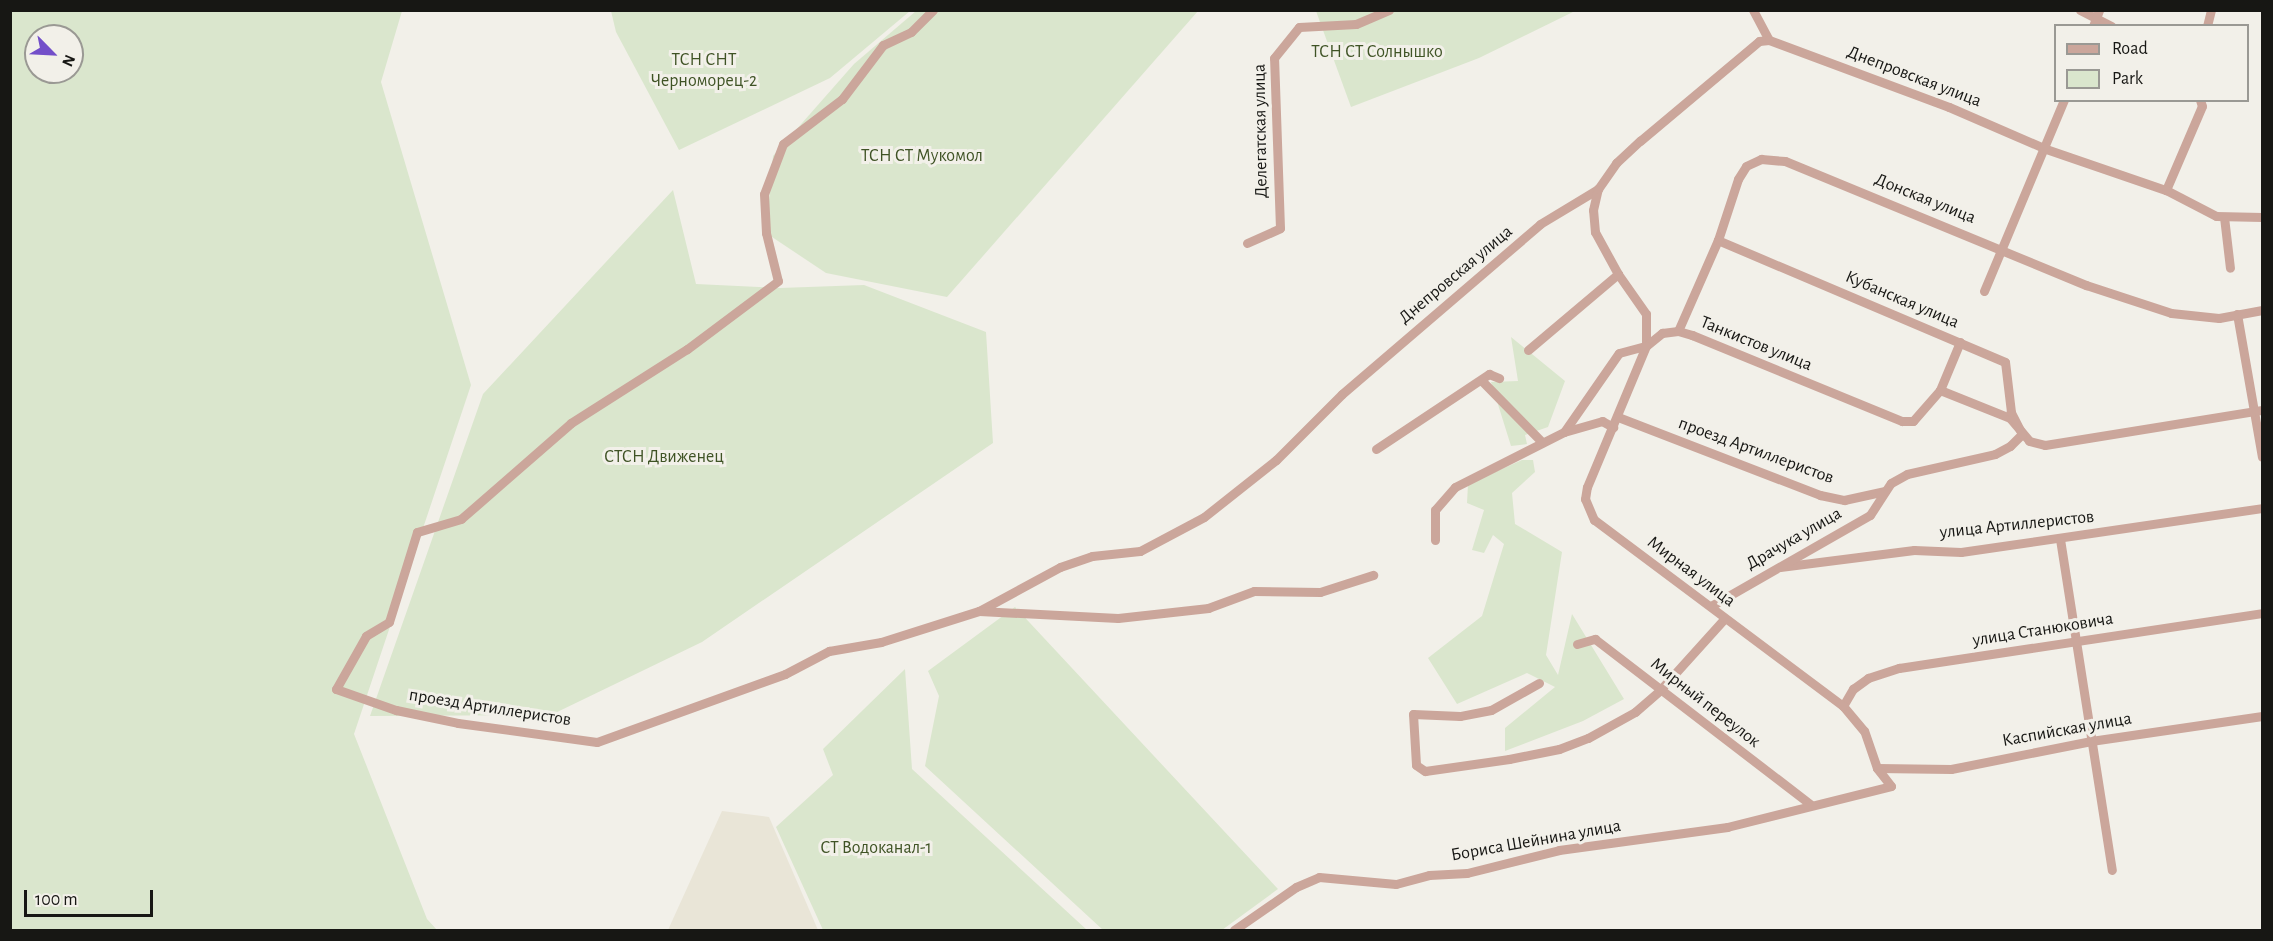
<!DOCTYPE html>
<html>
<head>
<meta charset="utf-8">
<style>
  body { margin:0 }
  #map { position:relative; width:2273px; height:941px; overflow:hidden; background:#f2f0e9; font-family:"Alegreya Sans",sans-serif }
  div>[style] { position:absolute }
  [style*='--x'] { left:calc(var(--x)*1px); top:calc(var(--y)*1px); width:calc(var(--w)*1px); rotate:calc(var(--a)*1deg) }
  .built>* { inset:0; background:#e9e5d7 }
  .green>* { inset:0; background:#dae6cd }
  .minor>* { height:9px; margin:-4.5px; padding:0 4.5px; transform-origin:4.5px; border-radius:4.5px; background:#cba69b }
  span { translate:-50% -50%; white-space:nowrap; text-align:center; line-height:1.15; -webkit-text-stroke:6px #f2f0e9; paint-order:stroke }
  .park-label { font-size:18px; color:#3f5325 }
  .street-label { font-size:18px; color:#171714 }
  .frame { position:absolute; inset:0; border:12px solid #171714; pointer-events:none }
  .legend { position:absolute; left:2054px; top:24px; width:195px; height:78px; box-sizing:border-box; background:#f2f0e9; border:2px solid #9a9994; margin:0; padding:8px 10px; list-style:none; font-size:18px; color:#171714 }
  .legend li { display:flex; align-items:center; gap:12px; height:30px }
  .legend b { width:30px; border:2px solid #9a9994 }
  .north { position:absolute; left:24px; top:24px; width:60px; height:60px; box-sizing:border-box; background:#f2f0e9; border:2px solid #9a9994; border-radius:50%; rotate:114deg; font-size:16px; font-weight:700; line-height:24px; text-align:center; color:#171714 }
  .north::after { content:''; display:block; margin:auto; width:21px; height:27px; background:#734fc9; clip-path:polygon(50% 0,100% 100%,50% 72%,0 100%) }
  .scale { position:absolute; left:24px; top:890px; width:129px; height:27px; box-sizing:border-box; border:3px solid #171714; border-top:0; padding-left:8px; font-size:18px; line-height:21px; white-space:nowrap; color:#171714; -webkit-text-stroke:4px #f2f0e9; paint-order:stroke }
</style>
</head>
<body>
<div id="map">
  <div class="built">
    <i style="clip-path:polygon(722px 811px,769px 817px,818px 930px,668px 930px)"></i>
  </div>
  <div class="green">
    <i style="clip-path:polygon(evenodd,10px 11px,402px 11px,381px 82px,471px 385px,354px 734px,427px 919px,437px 930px,11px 930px,10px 11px,36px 36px,72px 36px,72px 72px,36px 72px,36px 36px)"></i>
    <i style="clip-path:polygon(611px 11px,611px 10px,910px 11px,830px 78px,679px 150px,616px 32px)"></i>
    <i style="clip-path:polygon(916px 11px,1198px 11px,947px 297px,826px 273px,766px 233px,773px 156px,854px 64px)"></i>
    <i style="clip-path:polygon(1316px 11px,1575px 11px,1479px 58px,1351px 107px)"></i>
    <i style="clip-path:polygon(673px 190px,696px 284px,780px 288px,864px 285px,986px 332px,993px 443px,702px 642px,551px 715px,370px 716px,483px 394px)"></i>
    <i style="clip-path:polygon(1511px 337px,1565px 381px,1548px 427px,1525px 435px,1527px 444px,1511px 446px,1491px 382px,1518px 381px)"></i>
    <i style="clip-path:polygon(1522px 460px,1533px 460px,1535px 472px,1512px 493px,1515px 524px,1562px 552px,1546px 655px,1558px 675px,1572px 614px,1624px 699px,1583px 721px,1505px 751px,1505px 728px,1555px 687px,1527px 673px,1457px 704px,1428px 658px,1482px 616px,1504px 544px,1493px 535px,1484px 553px,1472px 550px,1484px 510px,1467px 503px,1468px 484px)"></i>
    <i style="clip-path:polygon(1015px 607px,1278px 889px,1222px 930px,1103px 930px,925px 766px,939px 696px,928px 671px)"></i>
    <i style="clip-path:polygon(905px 669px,912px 769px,1087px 930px,823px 930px,776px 827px,833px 775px,823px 749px)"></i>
  </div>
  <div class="minor">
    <i style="--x:933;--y:10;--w:31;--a:135"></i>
    <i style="--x:911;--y:32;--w:31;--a:155"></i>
    <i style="--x:883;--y:45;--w:68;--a:127.2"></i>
    <i style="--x:842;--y:99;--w:74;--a:142.7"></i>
    <i style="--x:783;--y:144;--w:53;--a:110.8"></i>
    <i style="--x:764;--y:194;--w:39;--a:87"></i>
    <i style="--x:766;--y:233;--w:49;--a:76"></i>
    <i style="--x:778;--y:281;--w:114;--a:143.2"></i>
    <i style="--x:687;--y:349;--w:138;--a:147.5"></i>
    <i style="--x:571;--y:423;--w:146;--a:138.9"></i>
    <i style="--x:461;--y:519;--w:46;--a:163.5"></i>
    <i style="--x:417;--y:532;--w:94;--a:107.3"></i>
    <i style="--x:389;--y:622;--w:27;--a:149"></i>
    <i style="--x:366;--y:636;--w:61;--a:119.5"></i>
    <i style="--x:336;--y:689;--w:64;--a:19.3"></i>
    <i style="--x:396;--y:710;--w:63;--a:11.8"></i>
    <i style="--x:458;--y:723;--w:140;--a:7.8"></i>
    <i style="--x:597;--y:742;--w:200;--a:-19.9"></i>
    <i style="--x:785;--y:674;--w:50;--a:-27.6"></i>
    <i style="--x:829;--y:651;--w:53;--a:-9.8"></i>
    <i style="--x:881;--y:642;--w:103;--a:-17.6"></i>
    <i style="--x:979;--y:611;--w:92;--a:-28.5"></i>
    <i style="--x:1060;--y:567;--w:34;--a:-19"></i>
    <i style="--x:1092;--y:556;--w:48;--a:-5.9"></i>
    <i style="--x:1140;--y:551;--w:72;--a:-28"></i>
    <i style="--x:1204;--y:517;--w:92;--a:-38.4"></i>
    <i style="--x:1276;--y:460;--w:93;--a:-45"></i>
    <i style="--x:1342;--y:394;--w:261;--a:-40.6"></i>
    <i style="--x:1540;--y:224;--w:68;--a:-31.1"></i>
    <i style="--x:1753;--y:10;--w:34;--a:62"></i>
    <i style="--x:2080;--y:10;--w:35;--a:27"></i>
    <i style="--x:2093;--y:26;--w:17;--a:-69"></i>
    <i style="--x:2207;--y:26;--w:16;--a:-76"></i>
    <i style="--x:2166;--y:190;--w:91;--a:-66.8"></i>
    <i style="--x:2202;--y:106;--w:6;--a:-108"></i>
    <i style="--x:2224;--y:217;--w:51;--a:83.3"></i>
    <i style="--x:1247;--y:243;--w:36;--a:-24"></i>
    <i style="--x:1280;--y:228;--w:170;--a:-92"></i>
    <i style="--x:1274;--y:58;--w:40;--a:-51"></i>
    <i style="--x:1299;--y:27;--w:57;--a:-3"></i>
    <i style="--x:1356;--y:24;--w:36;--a:-23"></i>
    <i style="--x:1618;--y:274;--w:48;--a:-118.7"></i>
    <i style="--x:1595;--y:232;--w:22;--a:-95"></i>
    <i style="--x:1593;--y:210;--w:22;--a:-77"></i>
    <i style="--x:1598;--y:189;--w:32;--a:-55"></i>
    <i style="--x:1616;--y:163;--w:33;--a:-43"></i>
    <i style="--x:1640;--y:141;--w:155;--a:-40"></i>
    <i style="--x:1759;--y:41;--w:10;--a:-6"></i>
    <i style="--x:1769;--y:40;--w:192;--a:20.4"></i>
    <i style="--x:1949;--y:107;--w:106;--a:23.4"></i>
    <i style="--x:2046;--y:149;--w:127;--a:18.9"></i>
    <i style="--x:2166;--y:190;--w:56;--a:27.5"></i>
    <i style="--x:2216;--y:216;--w:46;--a:1.2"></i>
    <i style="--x:1984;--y:291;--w:207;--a:-67.3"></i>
    <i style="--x:2237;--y:314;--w:145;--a:80.1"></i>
    <i style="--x:1678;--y:331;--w:99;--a:-66.3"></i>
    <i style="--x:1718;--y:240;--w:64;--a:-71.8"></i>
    <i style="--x:1738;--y:179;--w:15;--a:-58"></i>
    <i style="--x:1746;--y:166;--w:17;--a:-25"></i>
    <i style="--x:1761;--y:159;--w:24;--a:5"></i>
    <i style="--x:1785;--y:161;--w:326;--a:22.4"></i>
    <i style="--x:2086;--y:285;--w:89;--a:18.2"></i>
    <i style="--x:2171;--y:313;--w:48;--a:5.9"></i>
    <i style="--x:2219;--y:318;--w:44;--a:-10.5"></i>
    <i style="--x:1528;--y:350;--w:118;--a:-40.2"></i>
    <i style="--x:1618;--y:274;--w:49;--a:55"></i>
    <i style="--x:1646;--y:314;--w:32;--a:90"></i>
    <i style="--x:1646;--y:346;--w:21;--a:-39"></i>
    <i style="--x:1662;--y:333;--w:16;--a:-7"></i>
    <i style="--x:1678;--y:331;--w:15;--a:16"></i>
    <i style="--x:1692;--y:335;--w:227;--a:22.3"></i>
    <i style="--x:1902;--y:421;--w:11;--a:0"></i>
    <i style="--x:1913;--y:421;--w:41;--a:-48.9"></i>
    <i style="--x:1940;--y:390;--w:75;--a:21.8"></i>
    <i style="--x:2010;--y:418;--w:30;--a:50"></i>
    <i style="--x:2029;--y:441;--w:16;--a:14"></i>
    <i style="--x:2045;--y:445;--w:220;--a:-9.2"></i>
    <i style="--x:1482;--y:381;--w:86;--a:45.5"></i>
    <i style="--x:1940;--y:390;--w:52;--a:-67.4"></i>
    <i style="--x:1618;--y:417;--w:217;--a:21.1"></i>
    <i style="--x:1820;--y:495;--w:25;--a:12"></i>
    <i style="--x:1844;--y:500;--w:42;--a:-12.4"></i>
    <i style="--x:1564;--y:432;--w:96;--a:-55.2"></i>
    <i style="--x:1619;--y:353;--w:28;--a:-15"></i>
    <i style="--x:1376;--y:449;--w:136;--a:-33.6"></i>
    <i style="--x:1489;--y:374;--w:11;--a:22"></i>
    <i style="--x:2060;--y:539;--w:335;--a:81.1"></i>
    <i style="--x:1435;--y:540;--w:30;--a:-90"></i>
    <i style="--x:1435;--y:510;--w:30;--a:-49"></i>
    <i style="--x:1455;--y:487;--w:122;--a:-26.8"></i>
    <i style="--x:1564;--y:432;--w:40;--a:-16"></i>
    <i style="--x:1602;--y:421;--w:13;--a:29"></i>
    <i style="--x:1780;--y:567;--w:135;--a:-7.2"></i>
    <i style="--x:1914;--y:550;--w:47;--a:2.4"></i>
    <i style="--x:1961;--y:552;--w:304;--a:-8.3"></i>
    <i style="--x:1711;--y:606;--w:183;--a:-29.8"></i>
    <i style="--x:1870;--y:515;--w:38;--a:-57"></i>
    <i style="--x:1891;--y:483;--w:18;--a:-29"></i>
    <i style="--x:1907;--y:474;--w:90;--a:-12.8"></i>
    <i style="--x:1995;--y:454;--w:17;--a:-28"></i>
    <i style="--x:2010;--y:446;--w:17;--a:-45"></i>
    <i style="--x:2022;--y:434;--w:25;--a:-117"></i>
    <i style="--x:2011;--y:412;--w:50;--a:-96.8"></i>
    <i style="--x:2005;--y:362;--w:312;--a:-157"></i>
    <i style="--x:979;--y:611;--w:139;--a:2.9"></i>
    <i style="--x:1118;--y:618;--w:91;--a:-6.3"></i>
    <i style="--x:1208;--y:608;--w:49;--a:-20.3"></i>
    <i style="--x:1254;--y:591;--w:66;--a:0.9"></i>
    <i style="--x:1320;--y:592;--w:56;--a:-17.8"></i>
    <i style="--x:1577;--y:644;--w:19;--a:-16"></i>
    <i style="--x:1595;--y:639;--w:271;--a:37.5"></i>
    <i style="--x:1539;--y:683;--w:55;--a:150.6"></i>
    <i style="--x:1491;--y:710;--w:32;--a:169"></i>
    <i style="--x:1460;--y:716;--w:47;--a:-177.6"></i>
    <i style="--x:1413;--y:714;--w:51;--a:86.6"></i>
    <i style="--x:1416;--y:765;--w:11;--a:34"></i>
    <i style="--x:1425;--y:771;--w:85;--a:-8.1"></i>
    <i style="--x:1509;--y:759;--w:51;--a:-11.3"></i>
    <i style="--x:1559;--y:749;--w:31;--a:-21"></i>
    <i style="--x:1588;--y:738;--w:54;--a:-29"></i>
    <i style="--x:1635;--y:712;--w:35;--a:-41"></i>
    <i style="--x:1661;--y:689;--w:94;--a:-48"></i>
    <i style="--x:1843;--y:706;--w:20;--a:-60"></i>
    <i style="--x:1853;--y:689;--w:19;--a:-36"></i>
    <i style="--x:1868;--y:678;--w:33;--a:-18"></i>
    <i style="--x:1899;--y:668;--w:367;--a:-8.6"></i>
    <i style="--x:1877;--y:768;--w:74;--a:0.8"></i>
    <i style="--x:1951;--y:769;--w:143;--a:-11.3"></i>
    <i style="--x:2091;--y:741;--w:173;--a:-8.3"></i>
    <i style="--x:1234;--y:930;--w:75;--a:-34.7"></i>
    <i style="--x:1296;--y:887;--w:25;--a:-23"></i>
    <i style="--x:1319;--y:877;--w:77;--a:5.2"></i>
    <i style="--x:1396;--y:884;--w:34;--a:-15"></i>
    <i style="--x:1429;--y:875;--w:38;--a:-3"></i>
    <i style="--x:1467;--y:873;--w:95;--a:-14"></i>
    <i style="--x:1559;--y:850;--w:170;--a:-7.8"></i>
    <i style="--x:1727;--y:827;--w:169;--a:-14"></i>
    <i style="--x:1891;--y:786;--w:23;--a:-128"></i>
    <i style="--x:1877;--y:768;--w:39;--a:-109"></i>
    <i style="--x:1864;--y:731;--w:33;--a:-130"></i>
    <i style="--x:1843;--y:706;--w:311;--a:-143.2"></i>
    <i style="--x:1594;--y:520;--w:23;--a:-113"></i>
    <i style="--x:1585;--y:499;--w:12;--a:-81"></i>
    <i style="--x:1587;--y:487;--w:153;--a:-67.3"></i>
  </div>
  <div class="park-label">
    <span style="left:1377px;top:52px">ТСН СТ Солнышко</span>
    <span style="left:704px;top:71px">ТСН СНТ<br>Черноморец-2</span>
    <span style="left:922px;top:156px">ТСН СТ Мукомол</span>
    <span style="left:664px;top:457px">СТСН Движенец</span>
    <span style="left:876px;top:848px">СТ Водоканал-1</span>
  </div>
  <div class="street-label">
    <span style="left:1914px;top:77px;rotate:21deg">Днепровская улица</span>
    <span style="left:1261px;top:131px;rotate:-91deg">Делегатская улица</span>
    <span style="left:1925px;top:199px;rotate:22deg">Донская улица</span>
    <span style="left:1456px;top:275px;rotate:-40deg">Днепровская улица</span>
    <span style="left:1902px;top:300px;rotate:23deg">Кубанская улица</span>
    <span style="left:1756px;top:344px;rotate:22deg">Танкистов улица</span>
    <span style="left:1756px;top:451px;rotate:20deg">проезд Артиллеристов</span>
    <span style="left:2017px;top:525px;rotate:-6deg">улица Артиллеристов</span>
    <span style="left:1794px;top:539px;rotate:-30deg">Драчука улица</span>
    <span style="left:1691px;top:572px;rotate:37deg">Мирная улица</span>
    <span style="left:2043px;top:630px;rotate:-9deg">улица Станюковича</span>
    <span style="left:1705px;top:703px;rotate:38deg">Мирный переулок</span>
    <span style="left:490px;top:708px;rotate:9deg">проезд Артиллеристов</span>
    <span style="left:2067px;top:730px;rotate:-10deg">Каспийская улица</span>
    <span style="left:1536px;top:841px;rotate:-10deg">Бориса Шейнина улица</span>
  </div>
  <div class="frame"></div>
  <ul class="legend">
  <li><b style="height:8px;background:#cba69b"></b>Road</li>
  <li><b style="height:16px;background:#dae6cd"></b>Park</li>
  </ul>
  <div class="north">N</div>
  <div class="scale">100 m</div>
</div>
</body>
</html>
